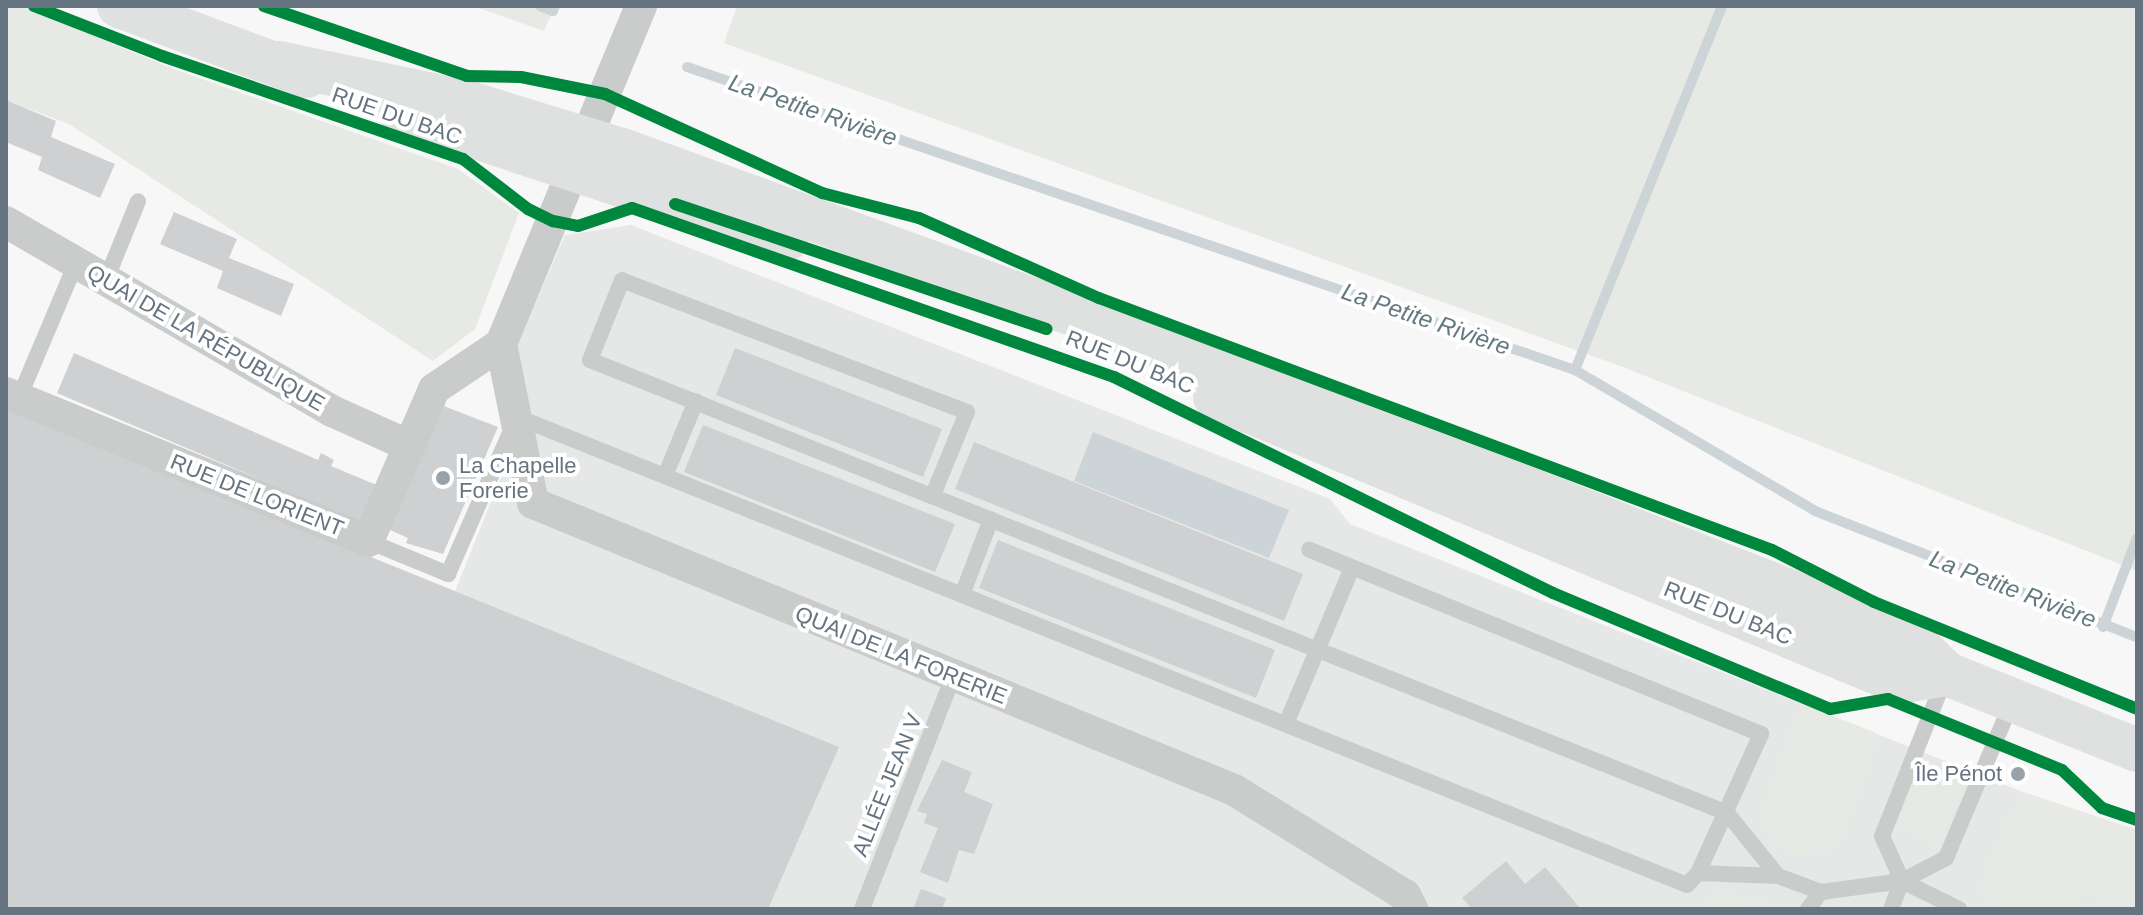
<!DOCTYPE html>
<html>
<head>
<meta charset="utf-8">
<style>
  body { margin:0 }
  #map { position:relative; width:2143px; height:915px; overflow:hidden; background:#f7f7f7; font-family:Helvetica,sans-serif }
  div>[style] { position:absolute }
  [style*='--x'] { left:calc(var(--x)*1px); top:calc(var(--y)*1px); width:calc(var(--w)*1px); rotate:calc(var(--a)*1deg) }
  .built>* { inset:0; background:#e6e7e7 }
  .green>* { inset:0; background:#e6e9e4 }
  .water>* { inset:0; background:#ccd4d7 }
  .stream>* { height:10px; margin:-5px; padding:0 5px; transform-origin:5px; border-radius:5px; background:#ccd4d7 }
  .building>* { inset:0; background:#cfd0d1 }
  .service>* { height:16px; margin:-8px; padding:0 8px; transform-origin:8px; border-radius:8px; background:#cacccc }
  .minor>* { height:32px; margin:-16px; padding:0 16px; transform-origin:16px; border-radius:16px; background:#cacccc }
  .secondary>* { height:44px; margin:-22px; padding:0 22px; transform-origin:22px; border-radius:22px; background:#dfe0e0 }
  .cycleway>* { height:12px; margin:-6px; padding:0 6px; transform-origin:6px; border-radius:6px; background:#00873e }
  .dots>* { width:22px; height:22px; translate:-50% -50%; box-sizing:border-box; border:4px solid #fff; border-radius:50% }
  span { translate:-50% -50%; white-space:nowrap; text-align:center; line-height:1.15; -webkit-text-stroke:8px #fff; paint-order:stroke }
  .street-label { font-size:22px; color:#657480 }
  .poi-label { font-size:22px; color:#657480 }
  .left { translate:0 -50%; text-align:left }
  .right { translate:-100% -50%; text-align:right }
  .water-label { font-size:24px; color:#647a81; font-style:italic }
  .frame { position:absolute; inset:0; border:8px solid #657480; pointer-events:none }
</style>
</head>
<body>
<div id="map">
  <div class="built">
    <i style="clip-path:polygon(631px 225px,1330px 499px,1350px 524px,2023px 792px,2137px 830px,2137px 909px,6px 909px,6px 409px,455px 591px,528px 410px,516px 348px,565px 235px)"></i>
  </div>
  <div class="green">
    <i style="clip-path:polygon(6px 6px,22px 6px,171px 68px,458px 169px,519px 213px,475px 329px,433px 361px,69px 124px,6px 100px)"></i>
    <i style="clip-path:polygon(473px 6px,555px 6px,544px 31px)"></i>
    <i style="clip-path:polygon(737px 6px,2137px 6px,2137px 571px,1620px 366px,724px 43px)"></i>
    <i style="clip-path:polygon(1800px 703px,1874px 732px,1875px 753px,1841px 842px,1822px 854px,1796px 856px,1779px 849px,1764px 833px,1759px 816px)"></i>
    <i style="clip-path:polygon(1923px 757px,1968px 776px,1938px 849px,1920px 834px,1895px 833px)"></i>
    <i style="clip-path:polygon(2023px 792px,2137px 830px,2137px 906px,2077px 894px,2081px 909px,2000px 909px,1977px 893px,2006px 816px,2014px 812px)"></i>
    <i style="clip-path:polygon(1718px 888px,1780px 905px,1701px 909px)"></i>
  </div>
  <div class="water">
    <i style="clip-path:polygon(1093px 432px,1289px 510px,1269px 558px,1074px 481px)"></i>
  </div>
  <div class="stream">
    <i style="--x:540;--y:6;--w:14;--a:21"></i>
    <i style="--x:553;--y:11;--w:5;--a:-68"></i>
    <i style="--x:687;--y:67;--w:938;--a:18.84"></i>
    <i style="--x:1575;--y:370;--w:278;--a:30.4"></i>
    <i style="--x:1815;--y:511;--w:346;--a:21.4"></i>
    <i style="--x:1575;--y:370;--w:393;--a:-68"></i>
    <i style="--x:2103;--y:627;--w:95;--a:-69.1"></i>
  </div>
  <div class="building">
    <i style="clip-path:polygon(6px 100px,56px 121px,51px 137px,115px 164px,100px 198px,38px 170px,42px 157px,6px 142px)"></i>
    <i style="clip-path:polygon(174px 212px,237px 239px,229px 258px,294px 284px,281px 316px,217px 288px,223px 271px,160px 244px)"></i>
    <i style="clip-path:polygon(735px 348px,942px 429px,923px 477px,716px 395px)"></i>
    <i style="clip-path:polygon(74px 353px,318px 460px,321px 453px,334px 460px,331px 466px,379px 486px,363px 523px,57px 393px)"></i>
    <i style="clip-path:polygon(441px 405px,498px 427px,443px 554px,406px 543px,408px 538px,388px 529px)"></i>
    <i style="clip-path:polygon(6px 409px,839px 747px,768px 909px,6px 909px)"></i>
    <i style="clip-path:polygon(703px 425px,955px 524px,935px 572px,684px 472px)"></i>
    <i style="clip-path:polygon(974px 442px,1303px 574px,1284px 621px,955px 489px)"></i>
    <i style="clip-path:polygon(998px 540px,1275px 650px,1256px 698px,979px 588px)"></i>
    <i style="clip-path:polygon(942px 760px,972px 772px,964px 792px,993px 804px,974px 854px,959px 850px,948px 883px,920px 872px,938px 828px,924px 823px,927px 814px,917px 811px)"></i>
    <i style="clip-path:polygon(1506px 861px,1525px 884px,1545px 867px,1581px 909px,1472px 909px,1462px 898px)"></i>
    <i style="clip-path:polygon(921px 889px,946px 898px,942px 909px,913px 909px)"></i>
  </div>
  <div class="service">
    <i style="--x:106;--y:280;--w:85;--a:-67.9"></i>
    <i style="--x:19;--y:398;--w:147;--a:-67.1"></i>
    <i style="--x:665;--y:476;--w:81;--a:-67.5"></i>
    <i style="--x:933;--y:495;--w:90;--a:-67.7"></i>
    <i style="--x:967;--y:412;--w:369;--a:-159.1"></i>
    <i style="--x:622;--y:280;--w:86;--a:111.8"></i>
    <i style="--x:590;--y:360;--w:1224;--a:21.72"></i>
    <i style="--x:1727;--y:813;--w:81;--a:51"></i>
    <i style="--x:368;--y:541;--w:87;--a:22.4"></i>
    <i style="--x:448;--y:574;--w:171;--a:-66.3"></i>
    <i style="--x:517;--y:417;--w:1260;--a:21.8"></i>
    <i style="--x:1687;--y:885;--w:16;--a:-47"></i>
    <i style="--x:1698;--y:873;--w:153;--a:-65.6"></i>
    <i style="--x:1761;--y:734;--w:488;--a:-157.8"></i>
    <i style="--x:962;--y:595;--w:81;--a:-69.1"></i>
    <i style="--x:1945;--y:678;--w:170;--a:111.7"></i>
    <i style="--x:1882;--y:836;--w:49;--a:66"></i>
    <i style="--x:1902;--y:881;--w:64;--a:26.2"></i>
    <i style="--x:1286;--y:724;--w:169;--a:-67.1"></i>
    <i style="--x:1698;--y:873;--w:80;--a:2.1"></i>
    <i style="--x:1778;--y:876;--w:46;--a:20.4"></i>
    <i style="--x:1821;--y:892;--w:82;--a:-7.7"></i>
    <i style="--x:1902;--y:881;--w:50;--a:-27.6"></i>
    <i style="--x:1946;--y:858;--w:169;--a:-67.1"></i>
    <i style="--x:862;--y:909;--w:249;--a:-68.6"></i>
    <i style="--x:1808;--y:909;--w:21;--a:-53"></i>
    <i style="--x:1891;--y:909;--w:30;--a:-69"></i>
  </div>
  <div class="minor">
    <i style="--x:6;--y:222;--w:377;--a:30.1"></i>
    <i style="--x:332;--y:411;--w:85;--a:24.2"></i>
    <i style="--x:501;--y:344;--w:162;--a:78.6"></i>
    <i style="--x:533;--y:503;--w:757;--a:22.26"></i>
    <i style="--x:1234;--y:790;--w:201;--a:31.6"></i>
    <i style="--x:1405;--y:895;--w:16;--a:63"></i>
    <i style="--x:501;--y:344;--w:366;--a:-67.5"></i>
    <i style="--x:6;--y:393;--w:391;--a:22.2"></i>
    <i style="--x:368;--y:541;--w:166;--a:-66.5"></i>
    <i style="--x:434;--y:389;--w:81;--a:-33.9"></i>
  </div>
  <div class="secondary">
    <i style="--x:119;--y:6;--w:200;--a:20.5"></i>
    <i style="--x:279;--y:63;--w:191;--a:11.8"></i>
    <i style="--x:466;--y:102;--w:163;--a:17.1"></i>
    <i style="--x:622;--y:150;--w:605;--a:19.99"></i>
    <i style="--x:1191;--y:357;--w:725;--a:21.36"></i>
    <i style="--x:1866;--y:621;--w:54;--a:24.2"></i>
    <i style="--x:1915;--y:643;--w:45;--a:44.1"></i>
    <i style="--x:1947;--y:674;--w:205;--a:21.8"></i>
    <i style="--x:400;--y:112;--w:407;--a:18.3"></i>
    <i style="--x:1215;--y:397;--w:741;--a:22.62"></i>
    <i style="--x:1899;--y:682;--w:49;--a:-9.5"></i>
  </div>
  <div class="cycleway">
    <i style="--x:34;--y:6;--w:137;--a:21.3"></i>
    <i style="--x:162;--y:56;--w:318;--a:18.9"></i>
    <i style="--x:463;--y:159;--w:82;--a:37.6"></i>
    <i style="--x:528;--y:209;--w:28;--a:26"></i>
    <i style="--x:553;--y:221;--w:25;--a:11"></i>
    <i style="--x:578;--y:226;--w:57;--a:-18.4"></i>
    <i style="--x:632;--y:208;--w:511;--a:19.32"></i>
    <i style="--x:1114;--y:377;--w:489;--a:26.2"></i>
    <i style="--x:1553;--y:593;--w:300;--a:22.7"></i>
    <i style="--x:1830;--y:709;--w:59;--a:-9.8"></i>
    <i style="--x:1888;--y:699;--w:188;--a:22.2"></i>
    <i style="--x:2062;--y:770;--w:55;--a:43.5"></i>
    <i style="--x:2102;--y:808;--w:37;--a:19"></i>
    <i style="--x:264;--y:6;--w:215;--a:19"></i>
    <i style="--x:467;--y:76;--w:54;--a:1.1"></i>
    <i style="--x:521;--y:77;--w:86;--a:11.4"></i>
    <i style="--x:605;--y:94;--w:239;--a:24.5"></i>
    <i style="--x:822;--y:193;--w:100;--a:14.5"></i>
    <i style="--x:919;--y:218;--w:197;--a:24"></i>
    <i style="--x:1099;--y:298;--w:719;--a:20.53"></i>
    <i style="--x:1772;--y:550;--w:114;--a:27"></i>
    <i style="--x:1874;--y:602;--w:284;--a:22.1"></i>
    <i style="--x:675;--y:204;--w:392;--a:18.6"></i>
  </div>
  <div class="dots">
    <i style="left:443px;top:478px;background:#98a2aa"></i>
    <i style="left:2018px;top:774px;background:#98a2aa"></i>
  </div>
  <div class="street-label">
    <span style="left:397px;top:116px;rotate:19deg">RUE DU BAC</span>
    <span style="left:206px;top:338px;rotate:30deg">QUAI DE LA RÉPUBLIQUE</span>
    <span style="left:1130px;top:362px;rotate:22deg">RUE DU BAC</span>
    <span style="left:257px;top:495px;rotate:22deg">RUE DE LORIENT</span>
    <span style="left:1728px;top:613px;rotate:22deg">RUE DU BAC</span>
    <span style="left:901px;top:655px;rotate:22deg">QUAI DE LA FORERIE</span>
    <span style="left:887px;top:785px;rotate:-68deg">ALLÉE JEAN V</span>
  </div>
  <div class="poi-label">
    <span class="left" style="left:459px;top:478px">La Chapelle<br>Forerie</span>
    <span class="right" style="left:2002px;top:774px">Île Pénot</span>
  </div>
  <div class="water-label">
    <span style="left:813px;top:110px;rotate:19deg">La Petite Rivière</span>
    <span style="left:1426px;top:319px;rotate:19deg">La Petite Rivière</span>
    <span style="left:2013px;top:589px;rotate:21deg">La Petite Rivière</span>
  </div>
  <div class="frame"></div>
</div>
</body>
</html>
